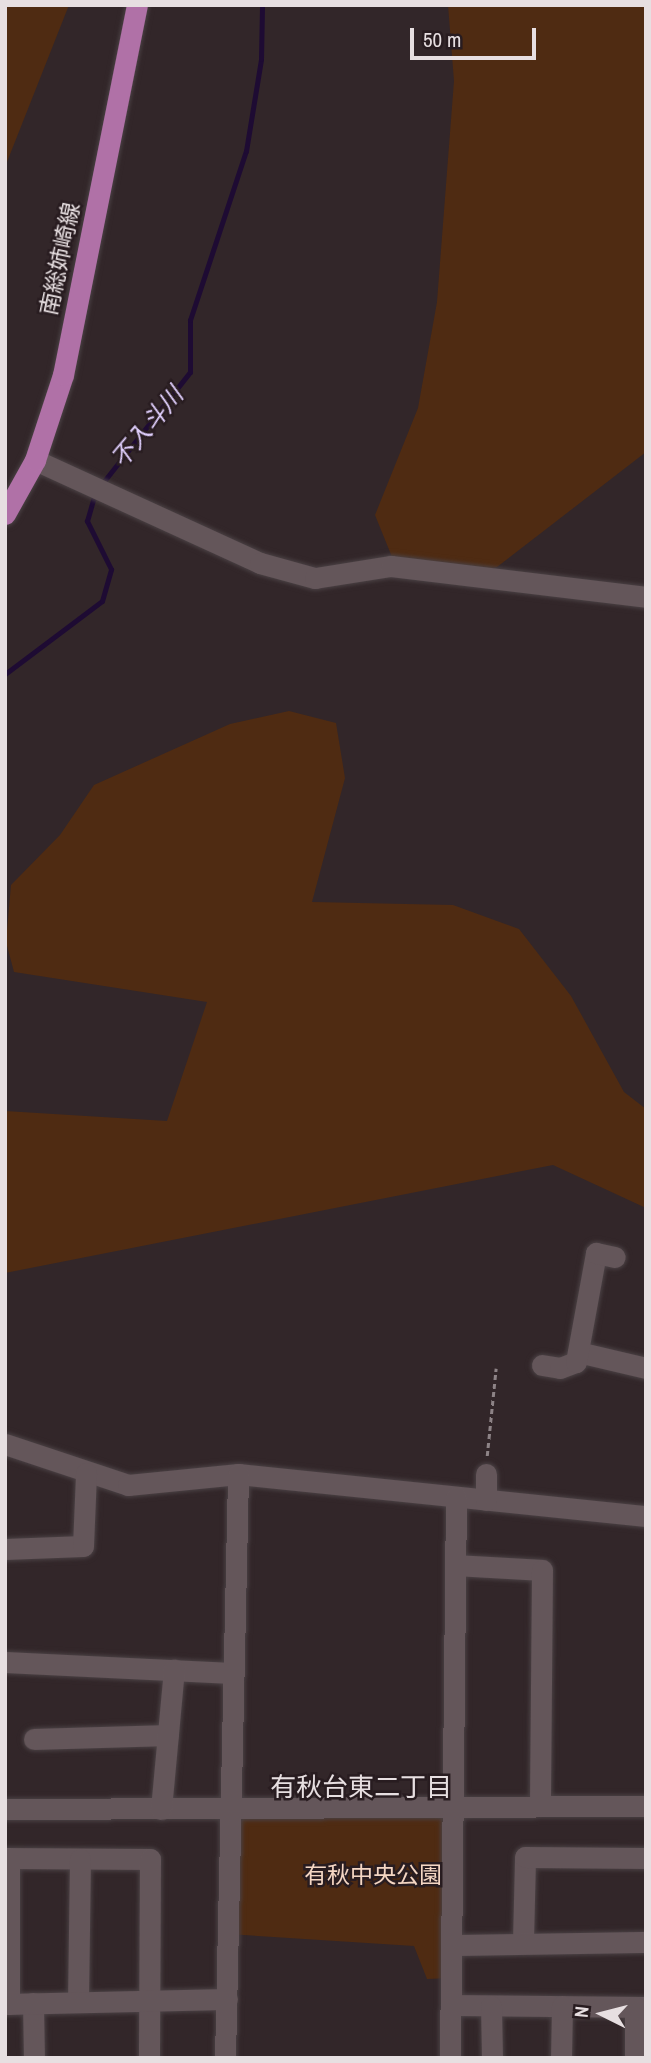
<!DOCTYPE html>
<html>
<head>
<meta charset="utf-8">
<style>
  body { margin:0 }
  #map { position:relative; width:651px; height:2063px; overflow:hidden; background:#322629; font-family:"Archivo Narrow","Noto Sans JP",sans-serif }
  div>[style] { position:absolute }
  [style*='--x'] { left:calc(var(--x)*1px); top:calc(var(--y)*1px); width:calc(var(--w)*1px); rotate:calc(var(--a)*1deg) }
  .green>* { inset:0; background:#4f2b12 }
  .stream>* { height:5px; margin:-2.5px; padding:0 2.5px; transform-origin:2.5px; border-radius:2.5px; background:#1e0b33 }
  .path>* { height:2.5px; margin-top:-1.25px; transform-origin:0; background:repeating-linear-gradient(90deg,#8d8386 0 5px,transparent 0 8.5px) }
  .roads { filter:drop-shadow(0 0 2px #4a4144) drop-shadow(0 0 2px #4a4144) }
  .minor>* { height:21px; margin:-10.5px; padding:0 10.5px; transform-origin:10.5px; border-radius:10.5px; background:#64565a }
  .major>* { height:21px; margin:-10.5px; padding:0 10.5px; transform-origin:10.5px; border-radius:10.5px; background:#b071a7 }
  span { translate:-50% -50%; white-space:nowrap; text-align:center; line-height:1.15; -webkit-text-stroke:5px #281c20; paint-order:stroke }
  .street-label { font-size:23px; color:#e7dfe1 }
  .park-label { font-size:23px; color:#f4d6c3 }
  .water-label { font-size:24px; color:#e2d1ff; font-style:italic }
  .quarter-label { font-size:26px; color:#e7dfe1 }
  .frame { position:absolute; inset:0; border:7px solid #e7dfe1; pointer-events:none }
  .north { position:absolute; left:567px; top:1979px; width:70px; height:70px; -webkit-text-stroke:5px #281c20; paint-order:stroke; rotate:276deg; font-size:19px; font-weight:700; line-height:28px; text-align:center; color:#e7dfe1 }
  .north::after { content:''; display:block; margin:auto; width:24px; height:32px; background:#e7dfe1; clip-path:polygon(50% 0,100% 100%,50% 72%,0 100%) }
  .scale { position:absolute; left:410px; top:28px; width:126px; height:32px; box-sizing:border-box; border:4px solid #e7dfe1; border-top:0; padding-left:9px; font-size:21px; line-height:24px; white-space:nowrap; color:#e7dfe1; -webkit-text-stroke:5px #281c20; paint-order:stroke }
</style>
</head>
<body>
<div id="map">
  <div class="green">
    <i style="clip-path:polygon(5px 5px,69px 5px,5px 167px)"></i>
    <i style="clip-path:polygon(448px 5px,646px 5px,646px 452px,497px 567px,446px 581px,392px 557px,375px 515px,418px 408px,437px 302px,454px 81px)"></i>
    <i style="clip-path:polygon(289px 711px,336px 723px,345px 778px,312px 902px,453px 905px,519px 929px,571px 996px,624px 1092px,646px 1109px,646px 1208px,553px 1165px,5px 1273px,5px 1111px,167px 1121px,207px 1002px,14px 972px,6px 942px,11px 885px,60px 835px,94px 785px,230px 724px)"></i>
    <i style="clip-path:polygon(229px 1807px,455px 1807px,451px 1978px,427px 1979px,414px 1946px,228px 1934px)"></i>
  </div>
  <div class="stream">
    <i style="--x:101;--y:485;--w:144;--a:-51.8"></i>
    <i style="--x:190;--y:372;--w:52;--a:-90"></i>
    <i style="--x:190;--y:320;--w:178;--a:-71.7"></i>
    <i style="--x:246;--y:151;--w:93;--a:-80.7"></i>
    <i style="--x:261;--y:59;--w:54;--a:-88.9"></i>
    <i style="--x:5;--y:674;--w:121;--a:-37"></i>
    <i style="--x:102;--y:601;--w:33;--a:-74"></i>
    <i style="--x:111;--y:569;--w:54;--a:-116.6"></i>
    <i style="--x:87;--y:521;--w:29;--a:-74"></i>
  </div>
  <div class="path">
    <i style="--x:487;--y:1456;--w:88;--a:-84.2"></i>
  </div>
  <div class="roads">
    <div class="minor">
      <i style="--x:35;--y:460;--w:247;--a:24.6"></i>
      <i style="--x:260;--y:563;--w:57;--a:15.3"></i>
      <i style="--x:315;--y:578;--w:77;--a:-9"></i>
      <i style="--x:391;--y:566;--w:257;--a:6.9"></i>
      <i style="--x:578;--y:1352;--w:70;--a:13.2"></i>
      <i style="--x:542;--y:1365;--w:18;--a:9"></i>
      <i style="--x:560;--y:1368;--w:17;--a:-21"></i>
      <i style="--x:576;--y:1362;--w:111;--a:-79.6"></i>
      <i style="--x:596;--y:1253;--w:19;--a:12"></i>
      <i style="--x:5;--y:1444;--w:130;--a:18.4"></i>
      <i style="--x:128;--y:1485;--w:111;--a:-5.7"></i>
      <i style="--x:238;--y:1474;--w:410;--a:5.9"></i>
      <i style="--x:486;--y:1474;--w:26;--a:90"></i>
      <i style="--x:5;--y:1549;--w:78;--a:-2.2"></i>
      <i style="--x:83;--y:1546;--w:73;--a:-87.6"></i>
      <i style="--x:456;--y:1565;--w:86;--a:3.3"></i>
      <i style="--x:542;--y:1570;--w:236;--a:90.5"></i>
      <i style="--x:5;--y:1662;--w:227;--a:2.8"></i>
      <i style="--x:34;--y:1739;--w:134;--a:-1.7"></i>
      <i style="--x:5;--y:1809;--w:641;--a:-0.27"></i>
      <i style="--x:161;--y:1809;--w:140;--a:-84.7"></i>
      <i style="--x:5;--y:1858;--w:145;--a:0.4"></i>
      <i style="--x:150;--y:1859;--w:199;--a:90.3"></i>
      <i style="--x:523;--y:1941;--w:84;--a:-88.6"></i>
      <i style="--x:525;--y:1857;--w:121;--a:0.5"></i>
      <i style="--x:452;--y:1945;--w:194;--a:-0.9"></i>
      <i style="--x:78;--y:2002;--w:143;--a:-89.2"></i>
      <i style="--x:33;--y:2003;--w:55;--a:89"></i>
      <i style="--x:5;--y:2004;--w:222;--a:-1.3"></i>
      <i style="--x:9;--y:2004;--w:146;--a:-90"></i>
      <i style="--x:451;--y:2005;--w:195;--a:0.6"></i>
      <i style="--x:491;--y:2006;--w:52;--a:88.9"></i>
      <i style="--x:225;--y:2058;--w:584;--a:-88.72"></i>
      <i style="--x:450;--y:2058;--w:561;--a:-89.39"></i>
      <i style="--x:561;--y:2058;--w:52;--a:-88.9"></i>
      <i style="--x:635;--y:2058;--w:51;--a:-90"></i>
    </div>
    <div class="major">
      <i style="--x:5;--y:514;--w:62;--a:-60.9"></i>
      <i style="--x:35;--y:460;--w:89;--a:-71.8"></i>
      <i style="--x:63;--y:375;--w:377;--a:-78.7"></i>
    </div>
  </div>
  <div class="street-label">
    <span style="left:60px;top:259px;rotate:-78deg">南総姉崎線</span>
  </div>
  <div class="park-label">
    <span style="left:373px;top:1875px">有秋中央公園</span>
  </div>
  <div class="water-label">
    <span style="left:147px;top:427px;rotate:-50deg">不入斗川</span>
  </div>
  <div class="quarter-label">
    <span style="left:361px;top:1787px">有秋台東二丁目</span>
  </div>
  <div class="frame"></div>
  <div class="north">N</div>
  <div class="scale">50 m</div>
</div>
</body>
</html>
